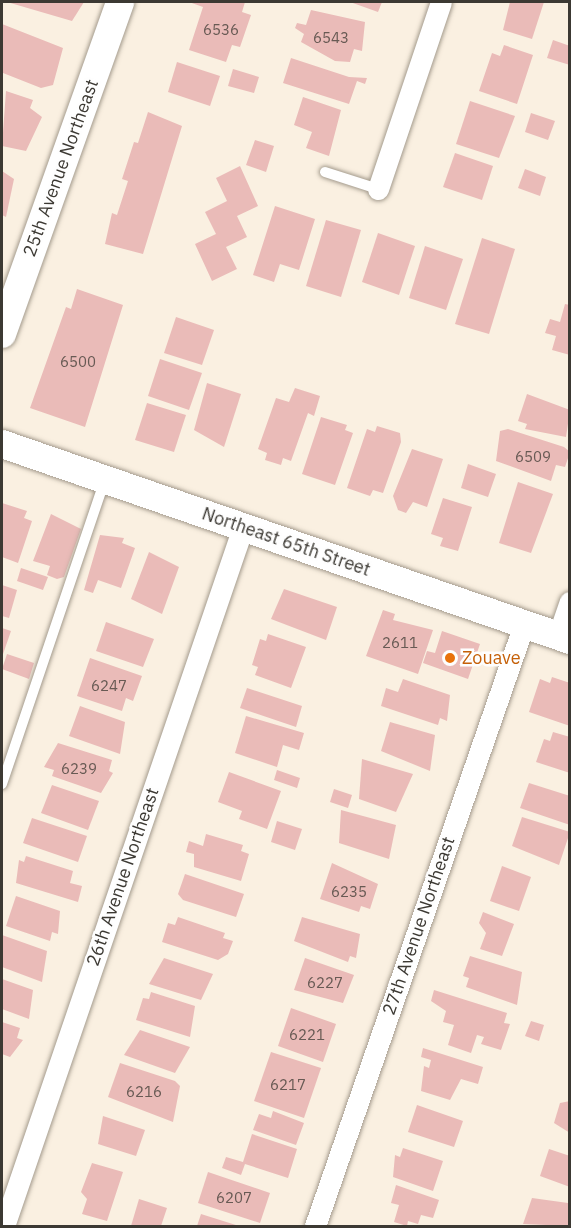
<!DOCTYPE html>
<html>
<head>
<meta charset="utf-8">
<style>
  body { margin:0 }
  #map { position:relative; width:571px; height:1228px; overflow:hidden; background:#faf0e1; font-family:"IBM Plex Sans",sans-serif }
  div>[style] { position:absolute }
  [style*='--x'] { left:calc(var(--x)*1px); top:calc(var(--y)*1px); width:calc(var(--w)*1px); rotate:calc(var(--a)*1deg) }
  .building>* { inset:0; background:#eabbb8 }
  .roads { filter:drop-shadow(0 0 2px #a49b8d) drop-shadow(0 0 2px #a49b8d) }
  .service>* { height:10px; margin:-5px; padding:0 5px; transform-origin:5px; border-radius:5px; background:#fff }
  .minor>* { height:21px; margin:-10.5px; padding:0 10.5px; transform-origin:10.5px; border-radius:10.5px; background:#fff }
  .secondary>* { height:28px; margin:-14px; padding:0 14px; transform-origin:14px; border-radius:14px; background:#fff }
  .dots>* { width:16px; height:16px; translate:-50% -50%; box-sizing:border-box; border:3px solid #fefefe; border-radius:50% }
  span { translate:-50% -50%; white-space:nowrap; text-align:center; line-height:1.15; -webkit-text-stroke:5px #fefefe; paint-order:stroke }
  .number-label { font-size:15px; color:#685a54 }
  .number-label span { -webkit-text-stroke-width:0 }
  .street-label { font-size:18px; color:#3c3933 }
  .food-label { font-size:18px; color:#c56008 }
  .left { translate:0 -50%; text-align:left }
  .frame { position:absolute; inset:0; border:3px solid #3c3933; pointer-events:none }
</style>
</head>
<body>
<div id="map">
  <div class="building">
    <i style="clip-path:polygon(7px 2px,84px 2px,72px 21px)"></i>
    <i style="clip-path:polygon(189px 2px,245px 2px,242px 12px,251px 15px,240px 47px,232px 45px,226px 62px,189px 50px,203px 7px)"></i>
    <i style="clip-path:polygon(350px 2px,382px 2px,378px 12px)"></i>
    <i style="clip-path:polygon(510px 2px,544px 2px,532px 39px,503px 30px)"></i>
    <i style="clip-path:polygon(311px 10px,365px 22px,362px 51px,354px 49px,350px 62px,335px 61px,301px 42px,304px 34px,295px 28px,297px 23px,306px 25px)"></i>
    <i style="clip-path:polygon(2px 24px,63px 48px,53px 85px,41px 88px,3px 73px,2px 78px)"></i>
    <i style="clip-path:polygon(553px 40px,570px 46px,570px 65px,547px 58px)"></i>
    <i style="clip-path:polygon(504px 45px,533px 55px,517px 104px,479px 91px,492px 53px,500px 56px)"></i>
    <i style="clip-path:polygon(291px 58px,349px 77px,367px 78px,365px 84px,357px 81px,349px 104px,283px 83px)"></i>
    <i style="clip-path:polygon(177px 62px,220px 76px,210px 106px,168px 92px)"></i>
    <i style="clip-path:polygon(233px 69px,259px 77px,254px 93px,228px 86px)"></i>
    <i style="clip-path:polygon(6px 91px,33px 100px,30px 108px,42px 117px,26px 151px,2px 146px)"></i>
    <i style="clip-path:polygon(303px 97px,341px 110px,329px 156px,306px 148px,312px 132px,294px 125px)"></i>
    <i style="clip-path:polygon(470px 101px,515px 116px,499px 158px,456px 144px)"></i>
    <i style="clip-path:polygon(148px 112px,182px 126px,143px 254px,105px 244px,112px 213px,117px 215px,128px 181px,122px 179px,134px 142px,138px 143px)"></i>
    <i style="clip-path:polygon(531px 113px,555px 121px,548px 140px,525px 132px)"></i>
    <i style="clip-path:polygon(255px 140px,274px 146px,266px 172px,246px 165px)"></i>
    <i style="clip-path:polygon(455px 153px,493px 166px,482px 200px,443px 187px)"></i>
    <i style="clip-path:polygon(240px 166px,258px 206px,237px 216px,247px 237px,226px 247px,237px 269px,212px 281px,195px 244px,216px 234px,205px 212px,227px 201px,216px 178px)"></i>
    <i style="clip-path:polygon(525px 169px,546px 177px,540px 196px,518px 188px)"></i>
    <i style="clip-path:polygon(2px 171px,14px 179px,6px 217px,2px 215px)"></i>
    <i style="clip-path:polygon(275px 206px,315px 219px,299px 270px,280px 264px,274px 282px,253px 275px)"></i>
    <i style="clip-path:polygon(326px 220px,361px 230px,341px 297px,306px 286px)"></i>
    <i style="clip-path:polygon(378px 233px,415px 246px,399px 295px,362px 282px)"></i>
    <i style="clip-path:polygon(482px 238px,515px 249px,489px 334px,455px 324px)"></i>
    <i style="clip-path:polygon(425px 246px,463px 259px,446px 310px,409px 298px)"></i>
    <i style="clip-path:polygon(77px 289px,123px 305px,85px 427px,30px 408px,66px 307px,71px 309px)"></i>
    <i style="clip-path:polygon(565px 304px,570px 305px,570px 355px,552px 350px,556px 336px,545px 333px,550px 319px,560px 322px)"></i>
    <i style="clip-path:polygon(176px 317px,214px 330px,202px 365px,164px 353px)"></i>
    <i style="clip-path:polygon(160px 359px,202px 373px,189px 410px,148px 396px)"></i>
    <i style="clip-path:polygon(207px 383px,241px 394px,224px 447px,194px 430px)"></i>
    <i style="clip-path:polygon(295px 388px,320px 396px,314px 416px,308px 413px,291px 461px,283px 458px,281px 465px,265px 460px,267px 453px,258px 449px,276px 398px,289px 402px)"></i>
    <i style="clip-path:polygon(527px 394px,570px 410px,566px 437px,525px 429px,527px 424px,518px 421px)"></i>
    <i style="clip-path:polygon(147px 403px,186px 415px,174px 452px,135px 440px)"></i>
    <i style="clip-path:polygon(321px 417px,347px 425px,345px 430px,353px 433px,335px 485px,302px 474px)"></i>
    <i style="clip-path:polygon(377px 426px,400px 433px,401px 442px,383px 493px,373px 490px,370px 496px,347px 488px,367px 429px,375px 432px)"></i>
    <i style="clip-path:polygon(508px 429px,564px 447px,570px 452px,565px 467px,556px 465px,551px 481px,496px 461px,500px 431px)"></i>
    <i style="clip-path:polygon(412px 449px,443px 459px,427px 507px,413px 502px,406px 513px,398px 510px,393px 496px)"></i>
    <i style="clip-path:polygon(468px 464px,496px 474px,488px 497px,461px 488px)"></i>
    <i style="clip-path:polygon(518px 482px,553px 494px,531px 553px,499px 543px)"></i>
    <i style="clip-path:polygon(443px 498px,472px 507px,458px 551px,440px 546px,443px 538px,431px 534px)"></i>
    <i style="clip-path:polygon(2px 503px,27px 511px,24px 518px,32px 521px,18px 563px,2px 557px)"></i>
    <i style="clip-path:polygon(51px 514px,81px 529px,64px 577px,57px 579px,47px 575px,50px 566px,33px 561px)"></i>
    <i style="clip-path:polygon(100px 535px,124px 538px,122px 543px,135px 548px,121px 588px,98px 580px,93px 593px,84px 590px)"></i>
    <i style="clip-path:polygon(149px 552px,179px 567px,162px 614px,131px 599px)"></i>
    <i style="clip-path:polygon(21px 568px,48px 577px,43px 590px,17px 581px)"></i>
    <i style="clip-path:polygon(2px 585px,17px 590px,9px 618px,2px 616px)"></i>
    <i style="clip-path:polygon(284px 589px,337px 607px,326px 640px,271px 619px)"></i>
    <i style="clip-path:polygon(383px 610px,395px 614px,393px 620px,433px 630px,418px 674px,366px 656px)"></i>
    <i style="clip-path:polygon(106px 622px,154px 639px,143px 667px,96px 651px)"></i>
    <i style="clip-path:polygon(2px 628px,11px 631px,2px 657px)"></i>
    <i style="clip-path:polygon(442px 631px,480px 644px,468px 679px,423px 663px,427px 651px,435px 653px)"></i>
    <i style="clip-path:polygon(268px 634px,306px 647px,291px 688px,255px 675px,258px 667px,252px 665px,260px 639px,266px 641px)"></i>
    <i style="clip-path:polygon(7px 654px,34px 663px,29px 679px,2px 669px)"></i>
    <i style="clip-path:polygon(90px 658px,142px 676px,133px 701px,126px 698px,122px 711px,77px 696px)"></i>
    <i style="clip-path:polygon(552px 677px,570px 683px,570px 726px,529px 712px,540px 679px,550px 683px)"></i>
    <i style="clip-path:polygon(403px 679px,450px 695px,447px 721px,440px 718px,438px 725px,381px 706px,386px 688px,398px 692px)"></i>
    <i style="clip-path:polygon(247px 688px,302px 706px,296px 727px,240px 708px)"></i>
    <i style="clip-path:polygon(80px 706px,125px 722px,120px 754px,69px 736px)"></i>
    <i style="clip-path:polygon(246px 716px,304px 733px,299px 750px,283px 745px,277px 767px,235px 753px)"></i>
    <i style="clip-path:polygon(390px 722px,435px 735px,430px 771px,381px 751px)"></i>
    <i style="clip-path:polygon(553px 732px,570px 737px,570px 773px,536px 762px,544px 739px,550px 741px)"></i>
    <i style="clip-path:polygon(58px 743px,112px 760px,109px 771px,113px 773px,101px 793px,52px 776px,54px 770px,44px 767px)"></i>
    <i style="clip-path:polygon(362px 759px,413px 774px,396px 812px,359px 799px)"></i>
    <i style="clip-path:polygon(277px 770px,300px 778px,297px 788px,274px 780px)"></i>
    <i style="clip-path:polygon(229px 772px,281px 791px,267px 829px,239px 819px,242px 811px,218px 802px)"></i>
    <i style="clip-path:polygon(529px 783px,570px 796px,570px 825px,520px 808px)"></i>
    <i style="clip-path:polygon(52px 785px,99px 801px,88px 830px,41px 813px)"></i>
    <i style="clip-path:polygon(334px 789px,352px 795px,348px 808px,330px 802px)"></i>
    <i style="clip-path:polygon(341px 810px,396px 825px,389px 859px,339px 843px)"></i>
    <i style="clip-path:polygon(522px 817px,570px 832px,559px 865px,512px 846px)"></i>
    <i style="clip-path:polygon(32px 818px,87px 836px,78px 862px,23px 843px)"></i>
    <i style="clip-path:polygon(277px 821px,302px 829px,295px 850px,271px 842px)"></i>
    <i style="clip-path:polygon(206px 834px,243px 845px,241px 851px,249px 854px,241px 881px,194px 867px,194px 854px,186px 852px,189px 841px,203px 846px)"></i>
    <i style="clip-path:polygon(26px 856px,73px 871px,70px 883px,82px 886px,78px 902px,16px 883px,19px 860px,24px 862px)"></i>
    <i style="clip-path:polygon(332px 863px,378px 884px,370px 909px,361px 906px,359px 912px,320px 899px)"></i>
    <i style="clip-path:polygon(502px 866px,531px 877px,519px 911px,490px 901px)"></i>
    <i style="clip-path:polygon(185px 874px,244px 894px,236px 917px,183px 900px,178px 894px)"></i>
    <i style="clip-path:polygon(16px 896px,60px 911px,58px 934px,52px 932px,50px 941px,6px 926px)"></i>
    <i style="clip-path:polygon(483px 912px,514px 924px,502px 956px,480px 949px,486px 933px,479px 923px)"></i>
    <i style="clip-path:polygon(178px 917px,225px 933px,223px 938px,233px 941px,228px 954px,218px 960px,162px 942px,168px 923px,175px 925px)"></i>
    <i style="clip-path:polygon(302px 917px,360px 934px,356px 958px,350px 956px,348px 962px,294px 941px)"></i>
    <i style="clip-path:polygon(2px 935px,47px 951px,42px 982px,2px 967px)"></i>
    <i style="clip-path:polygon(470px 956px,522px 972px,517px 1005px,466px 987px,469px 978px,463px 976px)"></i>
    <i style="clip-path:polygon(164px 958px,213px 974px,201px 1000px,149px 984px)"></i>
    <i style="clip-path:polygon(305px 958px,354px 975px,343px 1003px,294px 990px)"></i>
    <i style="clip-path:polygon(2px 979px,33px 990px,29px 1019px,2px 1009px)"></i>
    <i style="clip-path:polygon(434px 990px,507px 1013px,504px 1023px,510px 1024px,501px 1050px,481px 1044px,484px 1037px,477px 1035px,471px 1053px,448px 1045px,454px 1025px,443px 1022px,446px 1011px,431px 1001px)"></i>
    <i style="clip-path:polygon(151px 992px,195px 1006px,190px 1037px,136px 1020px,143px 998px,149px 999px)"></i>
    <i style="clip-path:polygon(291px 1008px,336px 1024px,323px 1062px,278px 1046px)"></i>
    <i style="clip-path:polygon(531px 1021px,544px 1025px,539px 1041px,525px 1036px)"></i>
    <i style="clip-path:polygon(2px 1022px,20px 1028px,17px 1038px,23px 1040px,10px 1057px,2px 1054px)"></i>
    <i style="clip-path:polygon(140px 1030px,190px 1047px,175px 1073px,124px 1055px)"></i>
    <i style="clip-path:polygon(423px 1048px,483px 1067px,478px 1084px,461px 1079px,450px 1100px,421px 1091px,424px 1066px,429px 1068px,431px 1060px,421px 1057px)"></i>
    <i style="clip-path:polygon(271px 1052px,321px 1068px,304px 1118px,254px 1101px)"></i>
    <i style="clip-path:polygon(120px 1063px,175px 1081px,180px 1086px,173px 1122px,108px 1097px)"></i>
    <i style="clip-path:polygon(570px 1101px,570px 1133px,554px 1123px,560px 1103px)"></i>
    <i style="clip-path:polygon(417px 1105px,463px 1121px,454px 1147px,408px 1132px)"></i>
    <i style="clip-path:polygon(273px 1111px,304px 1123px,296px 1145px,253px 1130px,259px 1114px,271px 1118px)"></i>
    <i style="clip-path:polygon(103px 1116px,145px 1130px,136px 1156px,98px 1144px)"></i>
    <i style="clip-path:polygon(252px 1134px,297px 1149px,288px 1178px,245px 1164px,241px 1175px,222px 1168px,226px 1157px,243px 1162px)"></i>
    <i style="clip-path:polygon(403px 1148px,443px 1161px,433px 1191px,393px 1177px,395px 1155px,400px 1157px)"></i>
    <i style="clip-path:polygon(549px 1149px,570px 1156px,570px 1187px,540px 1176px)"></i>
    <i style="clip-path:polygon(92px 1163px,123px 1172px,107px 1221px,82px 1214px,87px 1199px,81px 1192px)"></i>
    <i style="clip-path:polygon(208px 1172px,270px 1193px,260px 1223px,198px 1203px)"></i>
    <i style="clip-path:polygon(396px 1185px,439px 1200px,433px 1218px,421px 1215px,418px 1224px,408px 1221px,407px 1226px,394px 1222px,399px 1205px,391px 1203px)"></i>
    <i style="clip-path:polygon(532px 1198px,568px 1203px,570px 1226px,523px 1224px)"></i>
    <i style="clip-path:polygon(139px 1199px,167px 1208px,161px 1226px,131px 1226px)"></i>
    <i style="clip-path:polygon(201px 1214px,239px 1226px,197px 1226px)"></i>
  </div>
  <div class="roads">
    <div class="service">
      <i style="--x:325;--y:172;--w:56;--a:17.8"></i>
      <i style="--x:2;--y:784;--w:321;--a:-71.3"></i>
    </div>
    <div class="minor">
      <i style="--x:378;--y:189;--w:197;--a:-71.4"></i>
      <i style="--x:558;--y:636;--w:36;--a:-71"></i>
      <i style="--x:4;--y:1226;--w:739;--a:-71.12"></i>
      <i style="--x:315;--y:1226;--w:637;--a:-70.85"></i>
    </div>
    <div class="secondary">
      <i style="--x:2;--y:334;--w:352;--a:-70.4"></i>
      <i style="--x:2;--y:444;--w:601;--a:19.04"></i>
    </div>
  </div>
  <div class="dots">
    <i style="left:450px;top:658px;background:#e8710a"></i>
  </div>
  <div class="number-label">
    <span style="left:221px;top:30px">6536</span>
    <span style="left:331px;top:38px">6543</span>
    <span style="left:78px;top:362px">6500</span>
    <span style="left:533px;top:457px">6509</span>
    <span style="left:400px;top:643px">2611</span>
    <span style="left:109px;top:686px">6247</span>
    <span style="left:79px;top:769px">6239</span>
    <span style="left:349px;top:892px">6235</span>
    <span style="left:325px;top:983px">6227</span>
    <span style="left:307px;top:1035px">6221</span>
    <span style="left:288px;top:1085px">6217</span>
    <span style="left:144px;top:1092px">6216</span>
    <span style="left:234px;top:1198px">6207</span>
  </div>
  <div class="street-label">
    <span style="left:61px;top:168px;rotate:-70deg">25th Avenue Northeast</span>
    <span style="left:286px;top:542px;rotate:19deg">Northeast 65th Street</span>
    <span style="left:123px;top:877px;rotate:-71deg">26th Avenue Northeast</span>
    <span style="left:419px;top:926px;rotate:-71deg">27th Avenue Northeast</span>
  </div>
  <div class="food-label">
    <span class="left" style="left:462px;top:658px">Zouave</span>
  </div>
  <div class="frame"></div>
</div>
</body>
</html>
